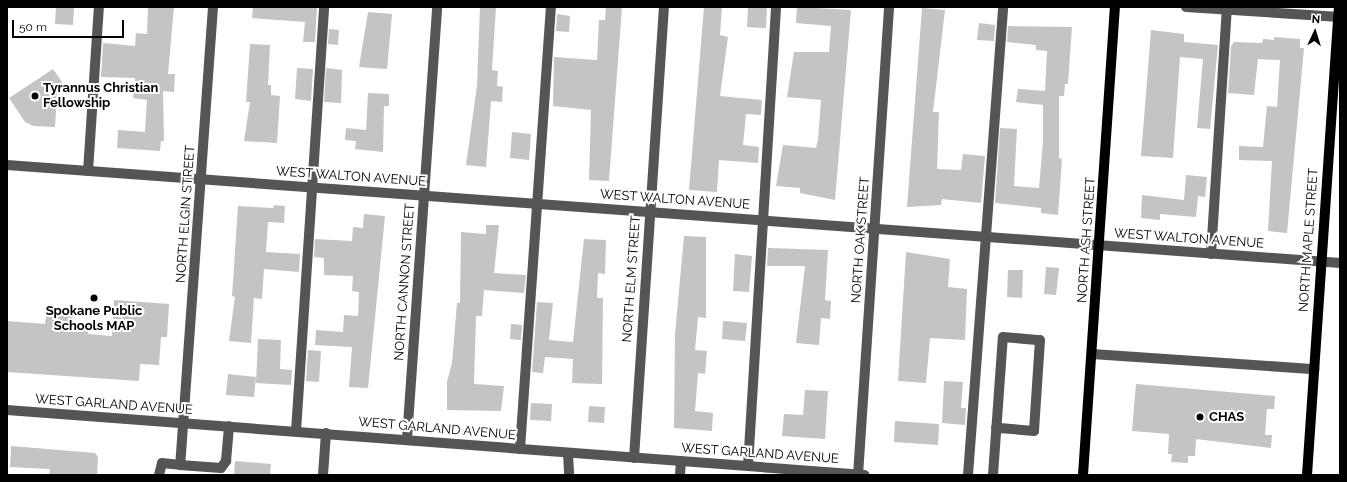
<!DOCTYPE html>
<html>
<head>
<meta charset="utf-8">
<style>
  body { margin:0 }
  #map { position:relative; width:1347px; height:482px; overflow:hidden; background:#fff; font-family:Raleway,sans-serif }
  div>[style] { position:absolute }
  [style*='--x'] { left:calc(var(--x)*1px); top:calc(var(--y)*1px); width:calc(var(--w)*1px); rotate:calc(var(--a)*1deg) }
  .building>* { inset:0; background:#c4c4c4 }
  .minor>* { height:10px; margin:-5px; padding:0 5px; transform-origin:5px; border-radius:5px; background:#555 }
  .major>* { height:10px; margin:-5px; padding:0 5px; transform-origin:5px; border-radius:5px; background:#000 }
  .dots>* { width:11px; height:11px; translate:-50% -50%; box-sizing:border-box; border:2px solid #fff; border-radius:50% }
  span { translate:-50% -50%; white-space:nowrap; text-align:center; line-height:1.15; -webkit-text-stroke:4px #fff; paint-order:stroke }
  .poi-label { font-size:13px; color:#000; font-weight:700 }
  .left { translate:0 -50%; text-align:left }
  .street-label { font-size:13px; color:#000 }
  .frame { position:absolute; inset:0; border:8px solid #000; pointer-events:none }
  .north { position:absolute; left:1295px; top:12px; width:40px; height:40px; -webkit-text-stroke:3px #fff; paint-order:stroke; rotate:4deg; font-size:11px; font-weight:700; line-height:16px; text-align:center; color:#000 }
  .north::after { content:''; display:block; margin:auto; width:14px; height:18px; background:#000; clip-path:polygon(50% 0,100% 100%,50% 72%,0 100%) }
  .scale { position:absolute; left:12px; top:20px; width:112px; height:18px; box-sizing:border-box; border:2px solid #000; border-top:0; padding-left:5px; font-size:12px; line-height:14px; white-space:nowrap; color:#000; -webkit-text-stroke:3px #fff; paint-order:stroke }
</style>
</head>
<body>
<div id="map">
  <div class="building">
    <i style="clip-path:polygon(56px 7px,74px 7px,73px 25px,55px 24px)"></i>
    <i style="clip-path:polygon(148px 7px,174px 7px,168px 74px,175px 74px,174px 92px,163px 91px,164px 141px,161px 141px,160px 151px,117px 148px,118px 130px,145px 132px,147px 100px,133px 98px,135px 78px,101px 77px,103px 43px,135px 46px,136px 33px,147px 34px)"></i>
    <i style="clip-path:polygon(253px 7px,317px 7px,315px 42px,303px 42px,305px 22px,252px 18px)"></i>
    <i style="clip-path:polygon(480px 7px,496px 7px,492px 70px,498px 71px,497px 86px,503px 87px,502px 102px,491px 101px,486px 167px,466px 165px,477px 86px)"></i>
    <i style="clip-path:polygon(606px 7px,622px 7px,609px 181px,589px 180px,591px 110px,553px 106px,554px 57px,597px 60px,599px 20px,605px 20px)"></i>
    <i style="clip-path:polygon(704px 7px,722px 7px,720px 35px,728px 37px,720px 96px,762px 100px,761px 115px,746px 114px,743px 145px,759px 147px,758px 163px,719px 160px,717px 192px,689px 190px)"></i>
    <i style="clip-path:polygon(748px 7px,767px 7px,766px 28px,747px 27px)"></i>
    <i style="clip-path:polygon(797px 7px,851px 10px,835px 200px,800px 193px,800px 188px,776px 186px,783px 145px,816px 148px,818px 140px,821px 100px,787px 97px,794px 52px,829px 52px,831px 26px,796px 23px)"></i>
    <i style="clip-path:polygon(922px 8px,945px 10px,933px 112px,939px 112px,937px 169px,961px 170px,963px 154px,985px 156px,981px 203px,942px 199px,941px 205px,907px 207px)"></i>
    <i style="clip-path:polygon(368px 12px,392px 14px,387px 69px,359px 67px)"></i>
    <i style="clip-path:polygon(557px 14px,570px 16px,569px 32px,556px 31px)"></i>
    <i style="clip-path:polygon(979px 23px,995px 25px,994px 41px,977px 40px)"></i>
    <i style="clip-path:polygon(1008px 26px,1072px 27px,1068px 84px,1065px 84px,1064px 96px,1059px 96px,1059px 158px,1062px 159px,1058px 215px,1041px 213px,1041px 208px,995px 203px,1000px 128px,1017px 129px,1014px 186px,1039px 188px,1043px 141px,1043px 105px,1016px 102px,1018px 89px,1045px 91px,1047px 51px,1036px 50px,1036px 45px,1007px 42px)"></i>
    <i style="clip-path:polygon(329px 29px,339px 30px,338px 45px,328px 44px)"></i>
    <i style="clip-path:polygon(1151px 30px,1184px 34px,1184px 42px,1218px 45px,1210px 129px,1197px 128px,1203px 59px,1180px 57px,1173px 158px,1141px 156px)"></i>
    <i style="clip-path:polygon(1274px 37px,1300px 39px,1300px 48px,1304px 48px,1287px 233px,1268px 231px,1272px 161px,1239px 160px,1239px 146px,1263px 147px,1267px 106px,1277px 107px,1280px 60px,1258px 59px,1254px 95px,1228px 93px,1231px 46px,1234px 42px,1262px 43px,1263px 39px,1274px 40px)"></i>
    <i style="clip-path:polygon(250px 44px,270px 45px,268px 85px,271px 85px,271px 95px,280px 96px,277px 143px,244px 141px,250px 102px,246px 102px)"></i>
    <i style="clip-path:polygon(297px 68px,313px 69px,311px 101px,295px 99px)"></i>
    <i style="clip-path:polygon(326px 68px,342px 70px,341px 103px,324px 102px)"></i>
    <i style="clip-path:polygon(53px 69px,66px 88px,57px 94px,55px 127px,33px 126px,25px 122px,9px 98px)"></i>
    <i style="clip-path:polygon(368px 93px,389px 94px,389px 106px,384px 106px,383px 152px,355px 149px,356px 141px,345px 140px,346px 128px,366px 130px)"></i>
    <i style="clip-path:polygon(512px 132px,531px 134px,529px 160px,510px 158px)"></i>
    <i style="clip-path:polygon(1186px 175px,1207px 177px,1205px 197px,1198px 196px,1196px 217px,1160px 214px,1160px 220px,1141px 218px,1142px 195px,1184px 200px)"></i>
    <i style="clip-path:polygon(274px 205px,285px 206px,284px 223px,268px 222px,266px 252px,300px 254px,299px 272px,264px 269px,262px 299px,254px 298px,251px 343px,229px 341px,235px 297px,232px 296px,238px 206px,273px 208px)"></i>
    <i style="clip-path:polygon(364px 214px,385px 216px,368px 388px,349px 387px,352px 347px,315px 345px,316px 330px,343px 332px,344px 315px,358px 316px,359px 292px,352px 291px,353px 276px,324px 275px,324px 258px,314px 257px,315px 239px,352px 241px,353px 227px,363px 228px)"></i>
    <i style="clip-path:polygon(486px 225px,499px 225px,494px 273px,526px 275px,524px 293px,484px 290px,482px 316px,476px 316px,474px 384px,504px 386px,501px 411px,447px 410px,447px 382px,452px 363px,457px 303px,460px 303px,461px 232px,486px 234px)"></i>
    <i style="clip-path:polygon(684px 236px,706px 237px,706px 318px,698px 317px,695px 350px,707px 351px,705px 374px,698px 373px,695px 411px,713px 413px,712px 431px,674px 428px,675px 334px)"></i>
    <i style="clip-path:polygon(584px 239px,606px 240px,605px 274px,598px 273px,597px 298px,603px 298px,602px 384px,572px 383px,573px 359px,545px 357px,543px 373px,532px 372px,537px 302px,553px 303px,549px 340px,573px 342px)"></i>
    <i style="clip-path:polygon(768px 248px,828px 250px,825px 300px,831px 301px,830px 319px,821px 318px,819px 345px,796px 343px,805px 266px,767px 266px)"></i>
    <i style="clip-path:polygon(906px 252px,950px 259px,948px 287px,967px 289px,965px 340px,930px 338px,926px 383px,898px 381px)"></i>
    <i style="clip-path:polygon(735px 254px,752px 256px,749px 292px,733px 291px)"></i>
    <i style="clip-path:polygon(1046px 267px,1059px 268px,1056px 295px,1044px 294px)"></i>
    <i style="clip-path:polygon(1008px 270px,1023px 270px,1022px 298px,1007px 297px)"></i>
    <i style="clip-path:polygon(114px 300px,169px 304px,167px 337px,161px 337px,159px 365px,140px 364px,139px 381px,7px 372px,7px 321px,45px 324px,47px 308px,73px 310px,72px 324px,88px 325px,88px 334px,112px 336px)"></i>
    <i style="clip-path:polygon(723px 321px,747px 323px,745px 341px,722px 339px)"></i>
    <i style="clip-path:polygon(511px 324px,522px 325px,521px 340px,510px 339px)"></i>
    <i style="clip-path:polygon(258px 339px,281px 340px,280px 369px,292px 370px,291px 385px,256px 383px)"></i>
    <i style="clip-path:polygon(308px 350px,321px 351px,319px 382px,306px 381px)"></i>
    <i style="clip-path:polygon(228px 374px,256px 377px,254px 397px,226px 395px)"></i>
    <i style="clip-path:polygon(944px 381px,963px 382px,961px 408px,966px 408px,965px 425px,942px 423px)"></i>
    <i style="clip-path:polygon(1136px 384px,1275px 396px,1274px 409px,1267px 409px,1265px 435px,1272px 435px,1271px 448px,1196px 439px,1195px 456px,1188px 456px,1188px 463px,1171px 462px,1172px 454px,1168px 454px,1169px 434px,1132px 431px)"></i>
    <i style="clip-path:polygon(805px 390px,828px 391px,825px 439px,782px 436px,784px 414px,803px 415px)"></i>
    <i style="clip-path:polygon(531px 403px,552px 404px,551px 421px,530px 420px)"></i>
    <i style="clip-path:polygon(589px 406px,605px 407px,604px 423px,588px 422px)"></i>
    <i style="clip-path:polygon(895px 421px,939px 424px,938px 445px,894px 442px)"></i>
    <i style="clip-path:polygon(11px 446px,95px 453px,98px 457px,97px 475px,49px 475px,50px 469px,10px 467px)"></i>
    <i style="clip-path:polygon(235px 461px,271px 464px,270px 475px,234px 475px)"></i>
  </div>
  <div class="minor">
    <i style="--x:213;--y:7;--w:459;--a:94.1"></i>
    <i style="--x:180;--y:465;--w:41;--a:4.2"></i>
    <i style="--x:221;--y:468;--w:9;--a:-54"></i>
    <i style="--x:226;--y:461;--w:35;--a:-85"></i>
    <i style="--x:1186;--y:7;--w:154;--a:3.7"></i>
    <i style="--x:7;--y:165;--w:1337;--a:4.2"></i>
    <i style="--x:88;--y:171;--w:164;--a:-86.2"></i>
    <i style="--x:1211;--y:254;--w:248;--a:-86.3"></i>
    <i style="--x:1092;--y:354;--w:223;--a:3.9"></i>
    <i style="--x:7;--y:410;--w:860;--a:4.33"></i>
    <i style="--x:296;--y:431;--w:425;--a:-86.2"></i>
    <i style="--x:407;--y:439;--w:433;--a:-86"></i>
    <i style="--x:520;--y:449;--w:443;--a:-86"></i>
    <i style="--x:568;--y:453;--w:22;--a:87"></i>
    <i style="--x:634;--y:458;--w:452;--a:-86.2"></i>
    <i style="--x:748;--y:466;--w:460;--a:-86.5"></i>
    <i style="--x:159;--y:475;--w:12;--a:-76"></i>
    <i style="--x:162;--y:463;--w:18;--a:6"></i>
    <i style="--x:323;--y:475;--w:42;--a:-85.9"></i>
    <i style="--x:680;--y:475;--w:14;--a:-86"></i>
    <i style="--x:858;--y:475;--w:469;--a:-86.2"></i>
    <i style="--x:968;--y:475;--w:469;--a:-85.7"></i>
    <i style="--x:993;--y:475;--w:138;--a:-85.9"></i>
    <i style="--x:1003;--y:337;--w:37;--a:5"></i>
    <i style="--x:1040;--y:340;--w:91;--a:93.8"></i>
    <i style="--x:1034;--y:431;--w:38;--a:-175"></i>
  </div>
  <div class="major">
    <i style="--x:1083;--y:475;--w:469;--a:-86.1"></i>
    <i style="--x:1307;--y:475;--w:469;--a:-86.1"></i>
  </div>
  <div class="dots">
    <i style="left:35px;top:96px;background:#000"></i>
    <i style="left:94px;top:298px;background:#000"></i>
    <i style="left:1200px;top:417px;background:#000"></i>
  </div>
  <div class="poi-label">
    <span class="left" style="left:43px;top:96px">Tyrannus Christian<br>Fellowship</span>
    <span style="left:94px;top:319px">Spokane Public<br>Schools MAP</span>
    <span class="left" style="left:1209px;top:417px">CHAS</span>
  </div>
  <div class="street-label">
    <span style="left:351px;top:177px;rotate:4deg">WEST WALTON AVENUE</span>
    <span style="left:675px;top:200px;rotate:4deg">WEST WALTON AVENUE</span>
    <span style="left:186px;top:214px;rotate:-86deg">NORTH ELGIN STREET</span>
    <span style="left:1189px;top:239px;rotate:4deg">WEST WALTON AVENUE</span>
    <span style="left:861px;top:240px;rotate:-86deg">NORTH OAK STREET</span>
    <span style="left:1087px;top:240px;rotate:-86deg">NORTH ASH STREET</span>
    <span style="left:1309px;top:240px;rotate:-86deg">NORTH MAPLE STREET</span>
    <span style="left:632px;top:279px;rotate:-86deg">NORTH ELM STREET</span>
    <span style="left:405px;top:282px;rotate:-86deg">NORTH CANNON STREET</span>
    <span style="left:114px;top:405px;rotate:4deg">WEST GARLAND AVENUE</span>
    <span style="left:437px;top:429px;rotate:5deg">WEST GARLAND AVENUE</span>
    <span style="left:760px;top:454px;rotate:4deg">WEST GARLAND AVENUE</span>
  </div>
  <div class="frame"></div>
  <div class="north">N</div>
  <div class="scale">50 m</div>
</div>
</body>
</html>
